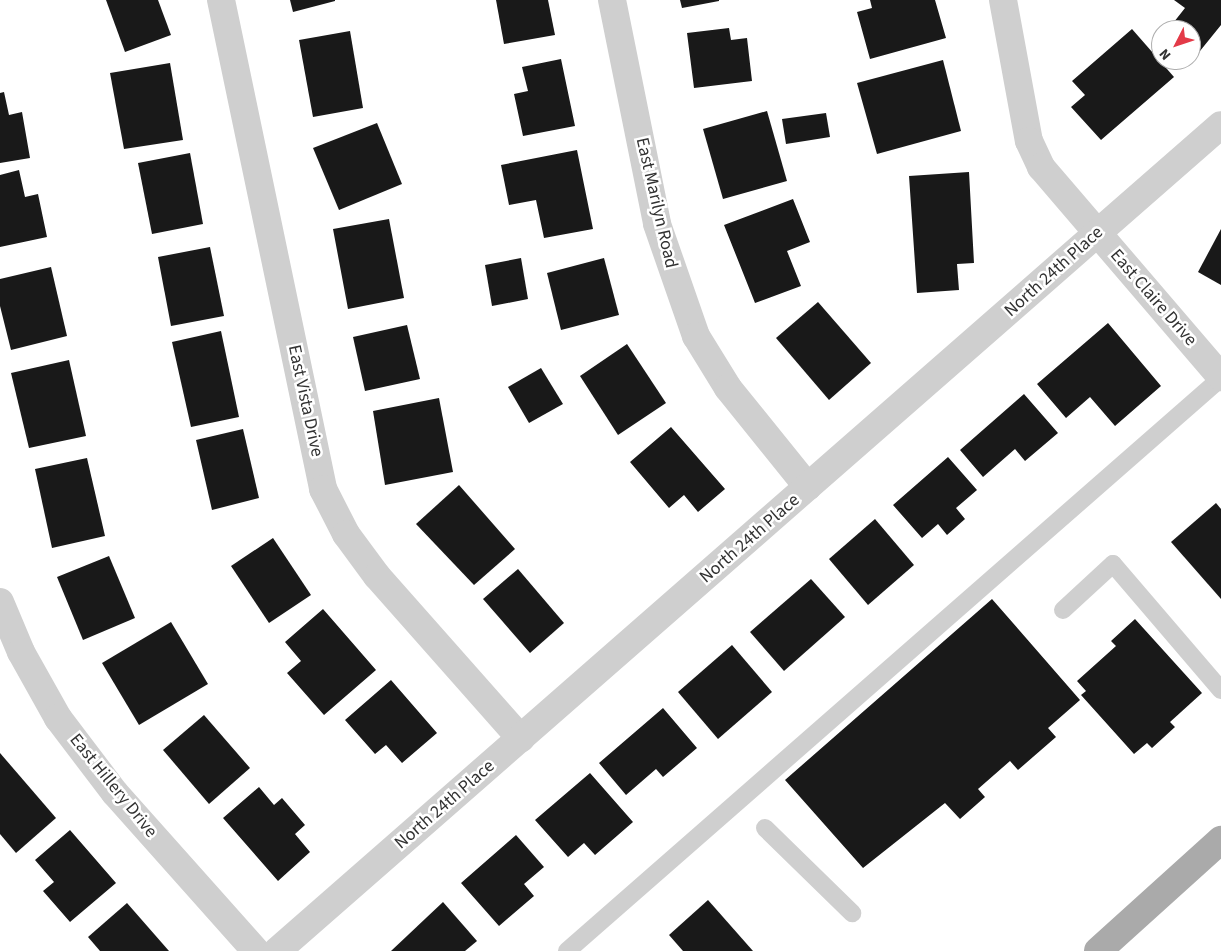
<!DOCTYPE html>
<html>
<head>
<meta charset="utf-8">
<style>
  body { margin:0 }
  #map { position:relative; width:1221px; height:951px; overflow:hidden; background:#fff; font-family:"Source Sans 3",sans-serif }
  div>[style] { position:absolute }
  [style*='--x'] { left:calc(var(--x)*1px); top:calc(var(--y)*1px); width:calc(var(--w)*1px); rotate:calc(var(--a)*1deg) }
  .building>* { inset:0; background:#191919 }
  .service>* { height:18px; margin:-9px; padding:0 9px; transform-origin:9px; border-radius:9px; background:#cfcfcf }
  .minor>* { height:28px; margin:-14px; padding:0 14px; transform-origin:14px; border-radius:14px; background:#cfcfcf }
  .primary>* { height:28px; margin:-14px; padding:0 14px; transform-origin:14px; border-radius:14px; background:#aaa }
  span { translate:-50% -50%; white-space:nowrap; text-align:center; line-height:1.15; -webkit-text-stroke:5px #fff; paint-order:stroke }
  .street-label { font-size:18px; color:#323232 }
  .north { position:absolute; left:1151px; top:20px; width:50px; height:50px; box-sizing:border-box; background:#fff; border:1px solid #adadad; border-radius:50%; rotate:229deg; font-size:14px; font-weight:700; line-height:20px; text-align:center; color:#323232 }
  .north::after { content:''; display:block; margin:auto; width:18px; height:22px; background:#e33a48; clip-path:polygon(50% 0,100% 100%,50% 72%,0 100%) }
</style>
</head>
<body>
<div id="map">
  <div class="building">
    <i style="clip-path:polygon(106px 0,158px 0,171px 35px,125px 52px)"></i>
    <i style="clip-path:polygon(290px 0,335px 0,335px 1px,293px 12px)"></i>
    <i style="clip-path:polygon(496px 0,548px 0,555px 35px,504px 44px)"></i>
    <i style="clip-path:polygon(680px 0,719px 0,719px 1px,682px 8px)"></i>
    <i style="clip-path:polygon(870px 0,935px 0,946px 38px,870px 59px,857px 12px,872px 8px)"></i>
    <i style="clip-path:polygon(1174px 0,1221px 0,1221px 25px,1200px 51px,1191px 44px,1191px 30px,1170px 27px,1185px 8px)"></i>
    <i style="clip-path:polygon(729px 28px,731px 40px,747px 38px,752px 81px,694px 88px,687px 33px)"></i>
    <i style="clip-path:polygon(1132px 29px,1174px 77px,1101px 140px,1071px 107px,1085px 95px,1072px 81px)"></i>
    <i style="clip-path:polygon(350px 31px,363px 108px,313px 117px,299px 40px)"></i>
    <i style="clip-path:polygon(561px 59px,575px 126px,523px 136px,514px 94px,528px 91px,522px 67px)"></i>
    <i style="clip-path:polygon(943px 60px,961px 131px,877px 154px,857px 83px)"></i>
    <i style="clip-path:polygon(170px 63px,183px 140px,124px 149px,110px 73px)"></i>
    <i style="clip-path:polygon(4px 92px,9px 115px,22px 112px,30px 158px,0 163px,0 93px)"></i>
    <i style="clip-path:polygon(767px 111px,787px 181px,723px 199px,703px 129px)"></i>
    <i style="clip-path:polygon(826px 113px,830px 137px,786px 144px,782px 119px)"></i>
    <i style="clip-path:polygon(377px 123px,402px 184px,339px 210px,313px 148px)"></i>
    <i style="clip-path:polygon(577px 150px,593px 229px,544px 238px,536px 200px,509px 205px,501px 165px)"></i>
    <i style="clip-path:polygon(190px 153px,203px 224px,152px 234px,138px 163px)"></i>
    <i style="clip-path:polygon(19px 170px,25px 197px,38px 194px,47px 237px,0 247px,0 175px)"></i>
    <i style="clip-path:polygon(969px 172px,974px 263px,957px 264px,959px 290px,917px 293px,909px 176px)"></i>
    <i style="clip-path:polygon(793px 199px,810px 242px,787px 251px,801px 286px,755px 303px,724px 225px)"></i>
    <i style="clip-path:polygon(389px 219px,404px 298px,348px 309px,333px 229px)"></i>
    <i style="clip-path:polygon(1221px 229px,1221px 285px,1198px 272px)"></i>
    <i style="clip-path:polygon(210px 247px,224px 316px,171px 326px,158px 257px)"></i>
    <i style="clip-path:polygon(521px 258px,528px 299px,492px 306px,485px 265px)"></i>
    <i style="clip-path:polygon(604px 258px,619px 315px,561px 330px,547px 273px)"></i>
    <i style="clip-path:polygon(51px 267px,67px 336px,11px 350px,0 306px,0 279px)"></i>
    <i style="clip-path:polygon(818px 302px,871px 363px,829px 400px,776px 338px)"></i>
    <i style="clip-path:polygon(1108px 323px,1161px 386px,1115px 426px,1090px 397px,1066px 418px,1037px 384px)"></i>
    <i style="clip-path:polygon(407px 325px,420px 379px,365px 391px,353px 337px)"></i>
    <i style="clip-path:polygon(221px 331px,239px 417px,191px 427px,172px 342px)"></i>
    <i style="clip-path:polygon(627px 344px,666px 403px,618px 435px,580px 376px)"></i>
    <i style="clip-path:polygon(69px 360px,86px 436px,29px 448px,11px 373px)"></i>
    <i style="clip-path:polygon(541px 368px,563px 404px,529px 423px,508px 387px)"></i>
    <i style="clip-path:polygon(1024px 394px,1058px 433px,1025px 461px,1015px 449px,983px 477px,960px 450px)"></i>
    <i style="clip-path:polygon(439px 398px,453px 472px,385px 485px,373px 411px)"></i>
    <i style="clip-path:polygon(671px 427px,725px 489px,698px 512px,684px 495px,669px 508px,630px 462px)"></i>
    <i style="clip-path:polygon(243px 429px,259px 498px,212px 510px,196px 440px)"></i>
    <i style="clip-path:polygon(948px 457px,977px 490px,956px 508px,965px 519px,947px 535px,938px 524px,922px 538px,893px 505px)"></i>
    <i style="clip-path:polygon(87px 458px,105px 536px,52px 548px,35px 469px)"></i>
    <i style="clip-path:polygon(459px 485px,515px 549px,474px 585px,416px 524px)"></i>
    <i style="clip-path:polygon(1216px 503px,1221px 509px,1221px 599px,1171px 542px)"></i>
    <i style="clip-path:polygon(875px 519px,914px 565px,868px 605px,829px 559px)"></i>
    <i style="clip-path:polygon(273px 538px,311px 595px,269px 623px,231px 566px)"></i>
    <i style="clip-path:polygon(109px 556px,135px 618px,83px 640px,57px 577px)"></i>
    <i style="clip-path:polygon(518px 569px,564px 623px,530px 653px,483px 599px)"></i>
    <i style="clip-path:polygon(811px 579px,845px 617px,784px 671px,750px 632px)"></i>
    <i style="clip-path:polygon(992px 599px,1080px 700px,1048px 728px,1056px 737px,1018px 770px,1010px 761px,978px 789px,985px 797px,960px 819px,945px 803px,863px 868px,785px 780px)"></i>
    <i style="clip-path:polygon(323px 609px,376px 670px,324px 715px,287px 673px,301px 661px,285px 642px)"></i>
    <i style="clip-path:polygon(1135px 619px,1202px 693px,1170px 722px,1175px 727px,1152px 748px,1147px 743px,1134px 754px,1081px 695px,1086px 691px,1077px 681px,1116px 646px,1111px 641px)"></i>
    <i style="clip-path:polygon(171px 622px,208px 684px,139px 725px,102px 663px)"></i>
    <i style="clip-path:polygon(732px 645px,772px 692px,718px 739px,678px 692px)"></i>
    <i style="clip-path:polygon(391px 680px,437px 733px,402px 763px,386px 745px,375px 754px,345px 720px)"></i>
    <i style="clip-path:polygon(663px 708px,697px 748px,663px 777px,656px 769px,626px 795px,599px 763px)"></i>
    <i style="clip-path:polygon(204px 715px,250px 768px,209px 804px,163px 750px)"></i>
    <i style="clip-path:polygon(0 753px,56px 818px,16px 853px,0 834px)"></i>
    <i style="clip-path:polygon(590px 773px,633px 822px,595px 855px,584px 843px,568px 857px,535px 820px)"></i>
    <i style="clip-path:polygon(259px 787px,274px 805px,282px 798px,305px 825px,295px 834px,310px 852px,278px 881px,223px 818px)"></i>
    <i style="clip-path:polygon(70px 830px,116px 883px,70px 922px,43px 891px,54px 882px,35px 860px)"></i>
    <i style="clip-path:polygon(516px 835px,544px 867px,524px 884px,534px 896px,499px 926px,461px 883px)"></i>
    <i style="clip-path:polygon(708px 900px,753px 951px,683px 951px,669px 935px)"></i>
    <i style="clip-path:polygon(443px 902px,477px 941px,465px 951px,391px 951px)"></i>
    <i style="clip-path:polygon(127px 903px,169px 951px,100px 951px,88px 937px)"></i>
  </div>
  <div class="service">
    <i style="--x:1063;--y:610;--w:68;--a:-42.6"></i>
    <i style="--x:1113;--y:564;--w:166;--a:49.4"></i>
    <i style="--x:765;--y:828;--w:122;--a:44.3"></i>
    <i style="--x:567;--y:951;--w:870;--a:-41.22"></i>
  </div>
  <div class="minor">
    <i style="--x:221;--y:0;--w:500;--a:78.2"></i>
    <i style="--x:323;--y:489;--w:51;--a:62.9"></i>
    <i style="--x:346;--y:534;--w:52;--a:53.6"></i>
    <i style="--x:377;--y:576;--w:217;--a:48.5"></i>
    <i style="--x:612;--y:0;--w:228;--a:78.6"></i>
    <i style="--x:657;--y:224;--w:119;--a:70.8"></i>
    <i style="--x:696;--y:336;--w:61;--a:58.4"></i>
    <i style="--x:728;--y:388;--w:127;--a:51.1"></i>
    <i style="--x:1003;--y:0;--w:143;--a:79.6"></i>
    <i style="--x:1029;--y:141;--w:29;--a:65"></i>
    <i style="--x:1041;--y:167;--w:277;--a:49.4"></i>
    <i style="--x:0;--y:602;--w:54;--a:67.2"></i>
    <i style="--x:21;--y:652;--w:76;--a:60.7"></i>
    <i style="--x:58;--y:718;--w:94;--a:52.8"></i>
    <i style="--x:115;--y:793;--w:212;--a:48.3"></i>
    <i style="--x:277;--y:951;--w:1254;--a:-41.19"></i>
  </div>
  <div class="primary">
    <i style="--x:1098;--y:951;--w:166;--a:-42.1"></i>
  </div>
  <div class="street-label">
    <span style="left:656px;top:203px;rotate:77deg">East Marilyn Road</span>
    <span style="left:1054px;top:272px;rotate:-42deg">North 24th Place</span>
    <span style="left:1153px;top:298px;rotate:49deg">East Claire Drive</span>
    <span style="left:305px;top:401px;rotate:78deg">East Vista Drive</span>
    <span style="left:750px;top:539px;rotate:-41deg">North 24th Place</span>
    <span style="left:113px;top:786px;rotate:51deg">East Hillery Drive</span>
    <span style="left:445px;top:805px;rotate:-41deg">North 24th Place</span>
  </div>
  <div class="north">N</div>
</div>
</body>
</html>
